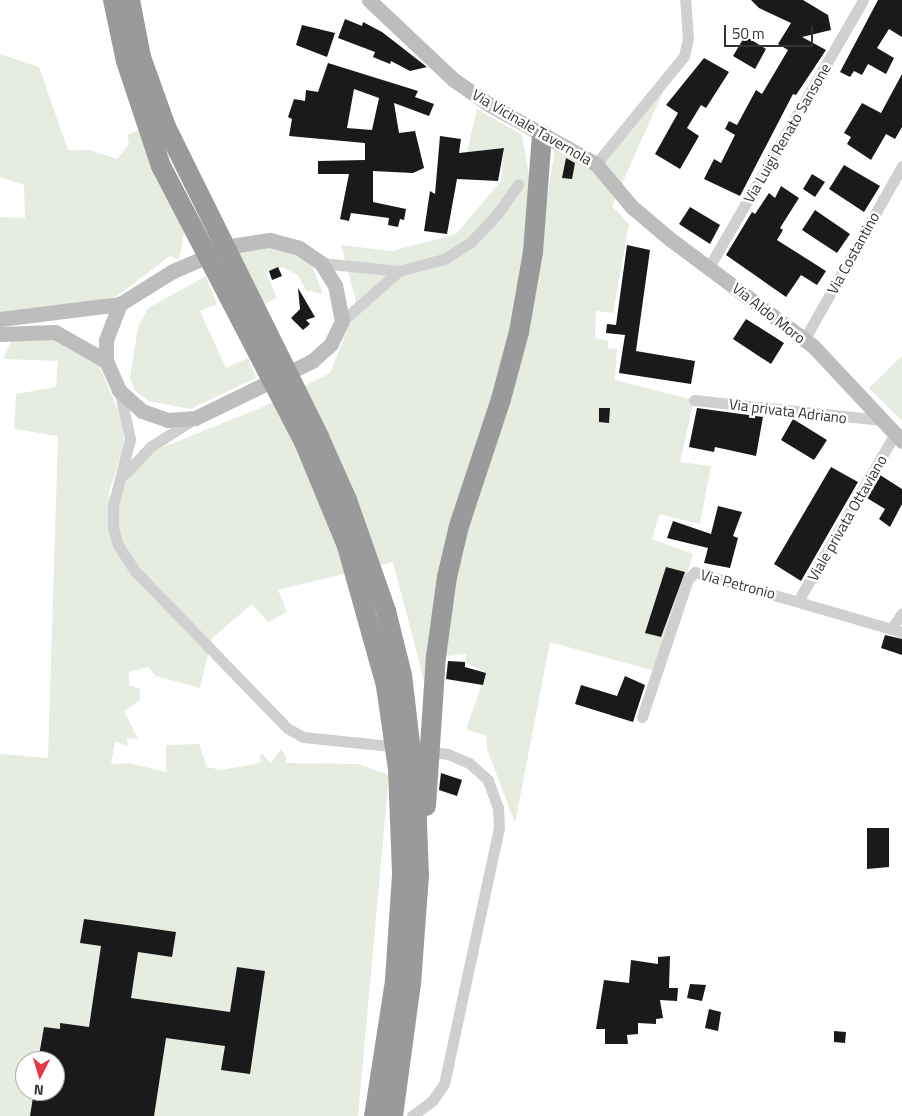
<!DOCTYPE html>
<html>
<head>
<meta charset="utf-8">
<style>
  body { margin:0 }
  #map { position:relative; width:902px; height:1116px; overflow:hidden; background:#fff; font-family:"Titillium Web",sans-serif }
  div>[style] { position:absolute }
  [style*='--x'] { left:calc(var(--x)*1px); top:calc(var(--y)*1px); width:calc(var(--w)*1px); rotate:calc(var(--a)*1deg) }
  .green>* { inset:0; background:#e6ecdf }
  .building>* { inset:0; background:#1a1a1a }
  .street>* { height:11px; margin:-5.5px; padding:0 5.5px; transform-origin:5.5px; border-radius:5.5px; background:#d0d0d0 }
  .secondary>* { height:15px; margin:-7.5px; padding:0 7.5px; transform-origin:7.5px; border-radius:7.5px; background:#bdbdbd }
  .highway>* { height:20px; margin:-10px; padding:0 10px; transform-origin:10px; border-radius:10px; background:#9a9a9a }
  span { translate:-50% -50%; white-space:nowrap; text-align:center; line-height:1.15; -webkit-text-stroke:5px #fff; paint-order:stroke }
  .street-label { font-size:15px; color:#333 }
  .north { position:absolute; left:15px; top:1051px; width:50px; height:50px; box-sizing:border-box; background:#fff; border:1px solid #adadad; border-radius:50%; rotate:185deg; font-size:14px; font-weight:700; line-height:20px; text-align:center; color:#333 }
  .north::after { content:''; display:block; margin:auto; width:18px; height:22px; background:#e63946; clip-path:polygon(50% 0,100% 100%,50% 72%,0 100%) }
  .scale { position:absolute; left:724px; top:25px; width:89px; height:22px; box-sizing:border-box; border:2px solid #333; border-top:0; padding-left:6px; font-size:15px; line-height:18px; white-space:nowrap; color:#333; -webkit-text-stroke:4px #fff; paint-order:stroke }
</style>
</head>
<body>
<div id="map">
  <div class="green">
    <i style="clip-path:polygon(0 54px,39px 67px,68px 150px,90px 150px,117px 159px,129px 144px,127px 135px,139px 130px,184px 232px,179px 260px,170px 256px,117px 296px,76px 307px,0 315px,0 217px,25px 218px,24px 185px,0 177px)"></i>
    <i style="clip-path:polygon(evenodd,666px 85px,612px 206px,629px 224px,613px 313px,596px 311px,595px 338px,609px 341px,607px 348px,617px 349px,615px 380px,694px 400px,680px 462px,711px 466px,700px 524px,659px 514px,652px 539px,693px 554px,658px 672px,550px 642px,515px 823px,487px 749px,486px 736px,466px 729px,486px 673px,465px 662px,466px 654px,447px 656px,428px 696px,393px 562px,278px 590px,287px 612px,268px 622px,252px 604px,212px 638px,200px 688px,156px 676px,148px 667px,129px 672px,129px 685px,140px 689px,140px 700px,124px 711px,138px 739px,127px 738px,128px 746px,115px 742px,111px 764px,128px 763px,166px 772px,166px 745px,199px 744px,207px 767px,221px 770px,260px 763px,261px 753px,271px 763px,281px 749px,286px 756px,286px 763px,358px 764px,389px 775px,358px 1116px,0 1116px,0 754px,48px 758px,58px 436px,14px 429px,16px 394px,56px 387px,58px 361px,3px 359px,12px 340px,50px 337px,98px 363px,122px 419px,124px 445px,107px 499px,141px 456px,265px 406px,330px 373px,357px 306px,341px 245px,392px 251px,456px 234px,501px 181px,504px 148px,467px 152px,477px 109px,522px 135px,533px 199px,547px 198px,555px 148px,588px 165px,666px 85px,25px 1061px,55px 1061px,55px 1091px,25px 1091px,25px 1061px)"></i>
    <i style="clip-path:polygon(259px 246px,289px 250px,312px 266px,323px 294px,306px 290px,298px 275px,282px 267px,266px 273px,277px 298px,262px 305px,234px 252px)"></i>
    <i style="clip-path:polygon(206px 276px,217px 304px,200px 311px,226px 368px,248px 358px,256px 378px,190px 409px,149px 401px,135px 391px,130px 378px,138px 327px,148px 308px)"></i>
    <i style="clip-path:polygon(902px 356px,902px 421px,869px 388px)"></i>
  </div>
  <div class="building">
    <i style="clip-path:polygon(751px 0,803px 0,828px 15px,831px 30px,802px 37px,826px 50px,796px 95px,793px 94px,740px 196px,704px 179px,714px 159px,721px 163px,735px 135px,725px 129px,729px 121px,737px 125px,756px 90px,762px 94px,788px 50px,778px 44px,791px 23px,759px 8px)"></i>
    <i style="clip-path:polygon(878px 0,902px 0,902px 37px,889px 29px,877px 48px,894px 58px,886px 74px,868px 64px,862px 75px,854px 71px,850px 77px,840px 72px)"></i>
    <i style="clip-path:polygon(345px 19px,362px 26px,363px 22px,382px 32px,427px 67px,410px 71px,391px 61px,390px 64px,373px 57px,375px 52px,338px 38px)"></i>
    <i style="clip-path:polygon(302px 25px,335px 33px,327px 57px,296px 45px)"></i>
    <i style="clip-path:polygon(745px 36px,766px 49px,755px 69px,733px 56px)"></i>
    <i style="clip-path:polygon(704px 58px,729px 72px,706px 108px,701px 105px,687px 128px,699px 136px,680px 169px,655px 154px,678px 113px,666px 105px)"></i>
    <i style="clip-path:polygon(evenodd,328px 63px,418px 91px,415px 97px,434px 104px,429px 116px,394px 103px,399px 133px,415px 131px,424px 168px,413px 173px,373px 171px,373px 202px,406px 209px,404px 220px,400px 219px,398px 227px,388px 225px,389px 218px,351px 213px,349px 221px,340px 219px,349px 174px,318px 174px,318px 161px,365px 160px,365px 143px,289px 136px,292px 119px,288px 117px,294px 99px,305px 101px,306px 90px,318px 92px,328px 63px,354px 89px,379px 98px,372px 130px,347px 128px,354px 89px)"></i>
    <i style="clip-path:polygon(902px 74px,902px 127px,895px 139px,886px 134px,871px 160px,847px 144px,851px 137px,844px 133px,862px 103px,881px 113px)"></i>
    <i style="clip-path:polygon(440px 136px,461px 139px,459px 153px,504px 148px,498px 181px,457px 179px,447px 234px,424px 231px,430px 191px,435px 194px)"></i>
    <i style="clip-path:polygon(566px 158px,575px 163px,572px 179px,562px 178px)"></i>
    <i style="clip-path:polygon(844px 165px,880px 186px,864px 212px,829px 189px)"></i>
    <i style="clip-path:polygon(812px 174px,825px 182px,815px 197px,803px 189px)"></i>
    <i style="clip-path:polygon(781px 186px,799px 198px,780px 228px,783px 230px,777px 240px,826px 271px,817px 285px,801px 275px,786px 297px,726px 255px,752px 212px,755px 214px,769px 193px,775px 198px)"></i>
    <i style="clip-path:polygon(690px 207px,720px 225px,710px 244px,679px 224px)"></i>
    <i style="clip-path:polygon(815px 210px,850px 234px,837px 253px,802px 230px)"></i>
    <i style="clip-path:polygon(627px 245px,650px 250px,636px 351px,695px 361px,691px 384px,619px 373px,625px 335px,606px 333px,607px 324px,616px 325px)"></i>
    <i style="clip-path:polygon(278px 267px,282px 276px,272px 280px,269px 271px)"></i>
    <i style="clip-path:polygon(298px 288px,315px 317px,306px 320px,310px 324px,303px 330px,291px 318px,300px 309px)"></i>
    <i style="clip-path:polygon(746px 319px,784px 343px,771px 364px,733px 339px)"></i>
    <i style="clip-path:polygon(599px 408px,610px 408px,609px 423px,599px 422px)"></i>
    <i style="clip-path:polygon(697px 408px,763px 417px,756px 456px,715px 447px,714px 452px,689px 447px)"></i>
    <i style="clip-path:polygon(793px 419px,827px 440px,814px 460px,781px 440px)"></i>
    <i style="clip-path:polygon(831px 467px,858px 482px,801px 581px,774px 564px)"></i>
    <i style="clip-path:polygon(880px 475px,902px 489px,902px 504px,890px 527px,879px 519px,885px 509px,867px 498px)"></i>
    <i style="clip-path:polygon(718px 506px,742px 512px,733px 536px,738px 538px,730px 568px,704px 563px,708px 548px,667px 538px,673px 521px,711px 534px)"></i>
    <i style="clip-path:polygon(666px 567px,685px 572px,661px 637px,645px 633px)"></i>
    <i style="clip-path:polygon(885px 635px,902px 639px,902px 655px,881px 648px)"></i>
    <i style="clip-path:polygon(448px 661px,465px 662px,465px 667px,486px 673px,483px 685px,446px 679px)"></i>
    <i style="clip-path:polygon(625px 676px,645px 685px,633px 722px,575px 704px,581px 685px,617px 696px)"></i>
    <i style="clip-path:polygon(441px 773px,462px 780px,457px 796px,439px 790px)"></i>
    <i style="clip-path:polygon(867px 828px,889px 828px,889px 867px,867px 869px)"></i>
    <i style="clip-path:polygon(84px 919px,176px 932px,172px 957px,138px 952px,131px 998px,230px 1012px,237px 967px,265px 971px,250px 1074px,221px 1070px,225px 1046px,166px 1038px,154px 1116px,30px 1116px,34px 1091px,55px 1091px,55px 1061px,38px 1061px,44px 1027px,60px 1029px,60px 1023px,89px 1027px,101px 946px,80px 943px)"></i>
    <i style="clip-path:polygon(670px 956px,669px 988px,678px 988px,677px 1001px,660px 1000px,663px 1018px,656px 1019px,656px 1024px,638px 1023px,638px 1034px,627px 1035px,628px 1044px,605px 1044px,605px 1029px,596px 1029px,604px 980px,629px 983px,631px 960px,658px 964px,658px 957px)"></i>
    <i style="clip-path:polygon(690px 984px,706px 985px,702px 1001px,687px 998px)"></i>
    <i style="clip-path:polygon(709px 1009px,721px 1012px,718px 1031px,705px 1028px)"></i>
    <i style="clip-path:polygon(834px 1031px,846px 1032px,845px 1043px,834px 1042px)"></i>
  </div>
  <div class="street">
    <i style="--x:596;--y:164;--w:139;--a:-50.8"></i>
    <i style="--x:684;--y:56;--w:17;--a:-77"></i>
    <i style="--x:688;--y:39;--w:39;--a:-94"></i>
    <i style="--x:321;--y:263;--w:78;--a:5.9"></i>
    <i style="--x:399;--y:271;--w:47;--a:-14.9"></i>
    <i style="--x:444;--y:259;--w:32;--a:-32"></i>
    <i style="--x:471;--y:242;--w:40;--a:-47"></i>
    <i style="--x:498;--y:213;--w:35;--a:-55"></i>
    <i style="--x:709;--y:267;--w:308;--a:-60"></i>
    <i style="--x:342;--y:321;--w:76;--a:-41.3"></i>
    <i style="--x:804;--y:340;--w:200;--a:-60.6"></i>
    <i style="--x:120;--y:393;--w:47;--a:77.7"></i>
    <i style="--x:130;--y:439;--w:69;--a:104.2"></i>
    <i style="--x:113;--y:506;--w:22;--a:90"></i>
    <i style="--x:113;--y:528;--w:18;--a:74"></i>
    <i style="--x:118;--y:545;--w:31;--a:57"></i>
    <i style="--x:135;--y:571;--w:219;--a:45.9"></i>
    <i style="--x:287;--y:728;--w:18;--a:29"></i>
    <i style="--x:303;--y:737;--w:98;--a:5.9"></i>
    <i style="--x:694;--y:400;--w:189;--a:6.1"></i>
    <i style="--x:125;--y:474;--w:37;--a:-47"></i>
    <i style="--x:150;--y:447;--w:52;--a:-32.5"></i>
    <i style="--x:798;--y:601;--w:193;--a:-59.9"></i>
    <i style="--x:891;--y:629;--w:19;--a:-55"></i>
    <i style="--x:642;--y:717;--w:145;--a:-71.6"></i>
    <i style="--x:688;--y:579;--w:10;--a:-45"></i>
    <i style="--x:695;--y:572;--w:216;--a:16.2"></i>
    <i style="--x:412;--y:1116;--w:25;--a:-37"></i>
    <i style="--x:432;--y:1101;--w:21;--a:-55"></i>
    <i style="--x:444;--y:1084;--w:262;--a:-77.9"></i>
    <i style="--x:499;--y:828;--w:20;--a:-93"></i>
    <i style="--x:498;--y:808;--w:30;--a:-110"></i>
    <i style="--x:488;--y:780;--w:25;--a:-138"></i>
    <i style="--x:469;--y:763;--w:23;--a:-157"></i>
    <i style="--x:448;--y:754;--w:23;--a:-173"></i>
  </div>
  <div class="secondary">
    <i style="--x:369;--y:0;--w:117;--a:43.3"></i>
    <i style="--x:454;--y:80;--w:44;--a:34.8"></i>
    <i style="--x:490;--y:105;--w:121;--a:29.1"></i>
    <i style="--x:596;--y:164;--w:56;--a:50.1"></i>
    <i style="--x:632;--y:207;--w:50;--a:40.1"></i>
    <i style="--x:670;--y:239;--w:179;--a:36.8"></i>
    <i style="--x:813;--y:346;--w:130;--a:46.9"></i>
    <i style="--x:0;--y:319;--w:121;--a:-7.1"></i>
    <i style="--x:120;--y:304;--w:62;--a:-31.9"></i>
    <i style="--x:173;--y:271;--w:63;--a:-23.3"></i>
    <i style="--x:231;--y:246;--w:39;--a:-9"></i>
    <i style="--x:270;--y:240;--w:30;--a:15"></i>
    <i style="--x:299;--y:248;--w:27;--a:34"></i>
    <i style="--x:321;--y:263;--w:26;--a:58"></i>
    <i style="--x:335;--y:285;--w:37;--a:79"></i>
    <i style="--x:342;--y:321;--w:25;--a:116"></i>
    <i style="--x:331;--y:344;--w:25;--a:138"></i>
    <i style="--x:312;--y:361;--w:130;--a:154"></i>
    <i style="--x:195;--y:418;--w:27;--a:176"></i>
    <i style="--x:168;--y:420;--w:28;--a:-161"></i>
    <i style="--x:142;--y:411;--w:31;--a:-138"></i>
    <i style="--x:119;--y:390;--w:32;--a:-114"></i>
    <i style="--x:106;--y:361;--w:21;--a:-90"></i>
    <i style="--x:106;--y:340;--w:39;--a:-69"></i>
    <i style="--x:0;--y:334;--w:55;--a:-2.1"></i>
    <i style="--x:55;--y:332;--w:59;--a:29.6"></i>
  </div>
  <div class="highway">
    <i style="--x:113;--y:0;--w:62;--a:78"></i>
    <i style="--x:126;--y:61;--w:111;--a:71.6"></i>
    <i style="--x:161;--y:166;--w:311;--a:62.6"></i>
    <i style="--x:304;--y:442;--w:113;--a:67.5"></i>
    <i style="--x:347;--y:546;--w:145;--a:74.4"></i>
    <i style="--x:386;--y:686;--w:84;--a:81.8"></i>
    <i style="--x:398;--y:769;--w:106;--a:87.8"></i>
    <i style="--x:402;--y:875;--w:106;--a:93.8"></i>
    <i style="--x:395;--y:981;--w:137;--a:98.8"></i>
    <i style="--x:130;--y:0;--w:58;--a:79.1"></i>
    <i style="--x:141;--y:57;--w:74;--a:70.3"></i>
    <i style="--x:166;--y:127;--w:346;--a:63.7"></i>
    <i style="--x:319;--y:437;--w:69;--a:66"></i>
    <i style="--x:347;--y:500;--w:118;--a:70.6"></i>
    <i style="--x:386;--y:611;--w:66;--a:76"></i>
    <i style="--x:402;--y:675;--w:121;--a:83.3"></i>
    <i style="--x:416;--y:795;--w:80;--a:87.9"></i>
    <i style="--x:419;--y:875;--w:108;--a:94.2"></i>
    <i style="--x:411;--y:983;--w:134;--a:97.7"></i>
    <i style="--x:426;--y:806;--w:149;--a:-86.2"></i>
    <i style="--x:436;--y:657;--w:81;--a:-82.2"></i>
    <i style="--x:447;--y:577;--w:52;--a:-76.8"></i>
    <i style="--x:459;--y:526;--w:134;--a:-71.7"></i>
    <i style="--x:501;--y:399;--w:69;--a:-75"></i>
    <i style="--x:519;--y:332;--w:81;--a:-80.1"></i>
    <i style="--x:533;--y:252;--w:117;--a:-85.6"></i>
  </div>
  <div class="street-label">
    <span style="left:532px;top:127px;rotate:30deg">Via Vicinale Tavernola</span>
    <span style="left:787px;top:133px;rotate:-60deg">Via Luigi Renato Sansone</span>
    <span style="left:853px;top:253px;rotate:-61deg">Via Costantino</span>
    <span style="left:769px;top:313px;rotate:38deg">Via Aldo Moro</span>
    <span style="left:788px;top:411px;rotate:7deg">Via privata Adriano</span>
    <span style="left:847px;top:518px;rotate:-60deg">Viale privata Ottaviano</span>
    <span style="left:738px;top:584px;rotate:15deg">Via Petronio</span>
  </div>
  <div class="north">N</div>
  <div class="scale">50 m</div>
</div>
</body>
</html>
